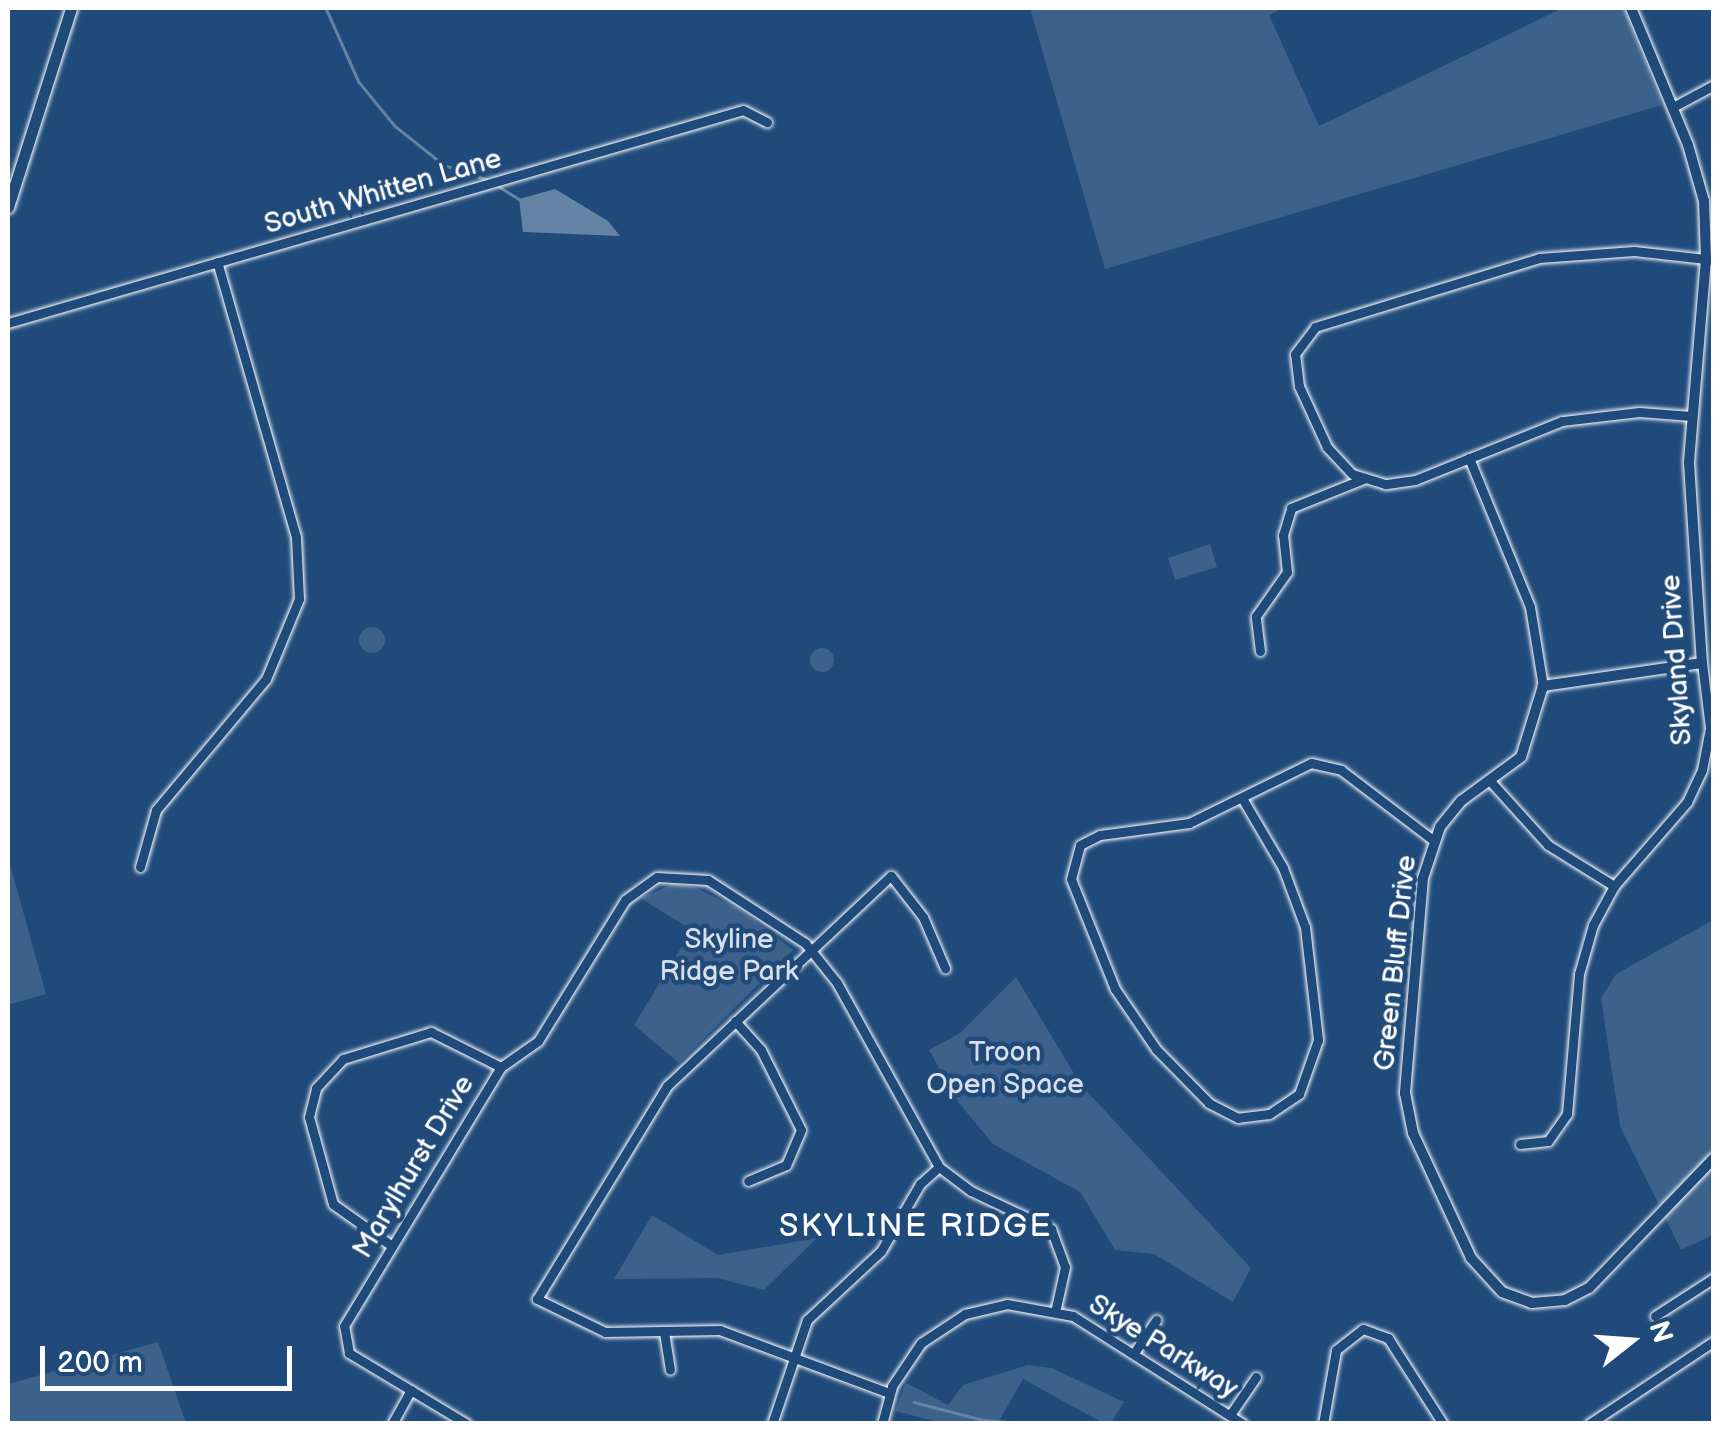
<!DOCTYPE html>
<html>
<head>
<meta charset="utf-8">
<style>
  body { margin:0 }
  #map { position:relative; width:1721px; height:1431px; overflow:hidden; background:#1f4a7a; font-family:"Balsamiq Sans",sans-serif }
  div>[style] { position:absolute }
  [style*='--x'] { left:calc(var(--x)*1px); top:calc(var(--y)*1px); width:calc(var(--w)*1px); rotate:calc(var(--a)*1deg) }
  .green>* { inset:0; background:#3c618b }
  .round { border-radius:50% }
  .water>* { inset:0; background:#6583a4 }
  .stream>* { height:2.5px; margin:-1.25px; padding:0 1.25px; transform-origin:1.25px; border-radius:1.25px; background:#6583a4 }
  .roads { filter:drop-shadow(0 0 2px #fff) drop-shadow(0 0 2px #fff) }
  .minor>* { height:9px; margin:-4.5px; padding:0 4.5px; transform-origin:4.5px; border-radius:4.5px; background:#1f4a7a }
  .tertiary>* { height:10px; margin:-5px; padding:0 5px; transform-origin:5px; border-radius:5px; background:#1f4a7a }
  .secondary>* { height:11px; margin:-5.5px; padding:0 5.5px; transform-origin:5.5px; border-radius:5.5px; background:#1f4a7a }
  span { translate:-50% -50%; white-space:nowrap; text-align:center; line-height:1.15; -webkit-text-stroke:9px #1f4a7a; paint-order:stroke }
  .street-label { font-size:28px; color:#fff }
  .park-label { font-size:28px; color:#d8dfe8 }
  .quarter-label { font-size:32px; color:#fff; letter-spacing:2.5px }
  .frame { position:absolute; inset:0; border:10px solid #fff; pointer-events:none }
  .north { position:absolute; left:1581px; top:1291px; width:100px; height:100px; -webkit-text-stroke:8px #1f4a7a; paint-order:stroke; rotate:73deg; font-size:28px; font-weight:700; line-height:40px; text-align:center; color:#fff }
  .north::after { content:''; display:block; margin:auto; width:35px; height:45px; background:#fff; clip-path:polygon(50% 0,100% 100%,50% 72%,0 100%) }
  .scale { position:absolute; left:40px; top:1346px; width:252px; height:45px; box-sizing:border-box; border:5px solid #fff; border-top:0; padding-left:12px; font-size:30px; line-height:35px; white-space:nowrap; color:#fff; -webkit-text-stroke:8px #1f4a7a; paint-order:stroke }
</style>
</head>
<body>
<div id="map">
  <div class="green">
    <i style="clip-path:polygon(1030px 8px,1283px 8px,1269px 15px,1319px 126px,1563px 8px,1623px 8px,1662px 105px,1105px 269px)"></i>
    <i style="clip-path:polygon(1210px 544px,1217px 567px,1175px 580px,1168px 558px)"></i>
    <i class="round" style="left:359px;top:627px;width:26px;height:26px"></i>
    <i class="round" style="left:810px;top:648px;width:24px;height:24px"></i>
    <i style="clip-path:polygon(8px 857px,46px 994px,8px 1005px)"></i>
    <i style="clip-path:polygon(673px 884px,694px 887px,739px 909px,793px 950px,679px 1063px,634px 1025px,692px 930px,640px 898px)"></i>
    <i style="clip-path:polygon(1713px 920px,1713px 1235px,1681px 1250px,1620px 1126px,1601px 998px,1616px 974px)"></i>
    <i style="clip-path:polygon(1016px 977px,1081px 1085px,1251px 1268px,1233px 1302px,1154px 1254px,1115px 1250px,1080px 1192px,993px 1144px,959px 1103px,929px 1050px,960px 1033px)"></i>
    <i style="clip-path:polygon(652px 1215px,718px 1255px,817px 1238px,764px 1290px,717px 1278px,614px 1279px)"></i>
    <i style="clip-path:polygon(158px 1342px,186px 1423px,8px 1423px,8px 1384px)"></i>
    <i style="clip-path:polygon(1028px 1365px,1052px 1368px,1124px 1402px,1111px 1423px,1103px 1423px,1023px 1379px,998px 1423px,942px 1423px,895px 1411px,906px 1383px,948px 1405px,963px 1385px)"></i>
  </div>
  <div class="water">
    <i style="clip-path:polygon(555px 189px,608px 221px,620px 236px,523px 232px,519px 199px)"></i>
  </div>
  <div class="stream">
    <i style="--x:326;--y:8;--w:81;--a:66"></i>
    <i style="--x:359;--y:82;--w:57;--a:50.7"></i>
    <i style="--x:395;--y:126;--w:63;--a:38.5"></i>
    <i style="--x:444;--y:165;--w:46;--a:18.8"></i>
    <i style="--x:495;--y:184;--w:32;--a:32"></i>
    <i style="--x:914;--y:1402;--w:71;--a:14.6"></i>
    <i style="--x:983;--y:1420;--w:52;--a:4.4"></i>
  </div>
  <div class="roads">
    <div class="minor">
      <i style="--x:1673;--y:107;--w:47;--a:-28.2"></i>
      <i style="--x:8;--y:323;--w:765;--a:-16.16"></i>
      <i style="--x:743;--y:110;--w:27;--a:27"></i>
      <i style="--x:1691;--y:416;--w:52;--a:-175.6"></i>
      <i style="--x:1639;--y:412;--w:78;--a:173.3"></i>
      <i style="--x:1562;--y:421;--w:158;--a:158.1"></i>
      <i style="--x:1415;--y:480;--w:30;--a:172"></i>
      <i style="--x:1385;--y:484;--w:34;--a:-163"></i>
      <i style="--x:1352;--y:474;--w:37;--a:-133"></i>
      <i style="--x:1327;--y:447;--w:67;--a:-114.7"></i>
      <i style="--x:1299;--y:386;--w:32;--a:-97"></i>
      <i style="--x:1295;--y:354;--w:34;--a:-53"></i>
      <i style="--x:1315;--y:327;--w:234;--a:-17.1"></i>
      <i style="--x:1539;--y:258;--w:95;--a:-4.2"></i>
      <i style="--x:1634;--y:251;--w:81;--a:6.4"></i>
      <i style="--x:1469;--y:458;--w:161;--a:67.7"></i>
      <i style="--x:1530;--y:607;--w:80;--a:80.7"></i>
      <i style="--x:1260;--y:651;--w:35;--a:-97"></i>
      <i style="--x:1256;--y:616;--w:54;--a:-54.8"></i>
      <i style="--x:1287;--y:572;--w:37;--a:-96"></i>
      <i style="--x:1283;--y:535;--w:28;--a:-73"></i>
      <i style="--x:1291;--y:508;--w:78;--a:-21.9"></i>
      <i style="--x:1491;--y:782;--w:85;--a:47.9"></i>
      <i style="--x:1548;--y:845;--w:78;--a:31.8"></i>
      <i style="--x:1242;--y:798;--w:81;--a:59.6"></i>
      <i style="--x:1283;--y:868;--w:63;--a:69.6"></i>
      <i style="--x:1305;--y:927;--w:114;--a:83.4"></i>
      <i style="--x:1318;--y:1040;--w:57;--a:109.4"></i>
      <i style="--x:1299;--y:1094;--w:36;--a:146"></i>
      <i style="--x:1269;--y:1114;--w:31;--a:173"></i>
      <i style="--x:1238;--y:1118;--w:33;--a:-153"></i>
      <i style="--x:1209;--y:1103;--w:76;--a:-134.5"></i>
      <i style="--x:1156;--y:1049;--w:73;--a:-124.3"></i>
      <i style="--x:1115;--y:989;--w:118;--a:-111.8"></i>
      <i style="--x:1071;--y:879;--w:35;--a:-75"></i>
      <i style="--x:1080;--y:845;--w:22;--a:-27"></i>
      <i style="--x:1100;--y:835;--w:90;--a:-7.7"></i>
      <i style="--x:1189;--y:823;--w:136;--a:-26.2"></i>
      <i style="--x:1311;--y:763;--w:31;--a:13"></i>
      <i style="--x:1341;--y:770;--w:116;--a:37.3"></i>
      <i style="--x:140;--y:867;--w:59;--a:-74.3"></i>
      <i style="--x:156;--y:810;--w:171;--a:-50"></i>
      <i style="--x:266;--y:679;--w:87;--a:-67.6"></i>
      <i style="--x:299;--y:599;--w:62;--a:-92.8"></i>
      <i style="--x:296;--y:537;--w:286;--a:-106"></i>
      <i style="--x:735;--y:1021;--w:39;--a:48"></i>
      <i style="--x:761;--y:1050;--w:89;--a:63.4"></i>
      <i style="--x:801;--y:1130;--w:38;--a:113"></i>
      <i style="--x:786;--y:1165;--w:41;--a:157.2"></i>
      <i style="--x:1520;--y:1144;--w:28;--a:-6"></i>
      <i style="--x:1548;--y:1141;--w:33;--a:-55"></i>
      <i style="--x:1567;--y:1114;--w:141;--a:-85.1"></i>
      <i style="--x:1579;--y:974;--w:51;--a:-74.1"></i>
      <i style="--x:1593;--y:925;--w:44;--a:-61.7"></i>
      <i style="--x:1614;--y:886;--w:111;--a:-49"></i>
      <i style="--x:1687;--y:802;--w:35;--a:-65"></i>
      <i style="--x:1702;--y:770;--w:43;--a:-79.2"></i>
      <i style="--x:1710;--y:728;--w:65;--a:-97"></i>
      <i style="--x:392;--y:1246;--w:72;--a:-144.6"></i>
      <i style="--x:333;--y:1204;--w:90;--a:-105.4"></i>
      <i style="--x:309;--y:1117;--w:30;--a:-76"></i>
      <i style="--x:316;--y:1088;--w:40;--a:-47"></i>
      <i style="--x:343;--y:1059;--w:92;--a:-17.1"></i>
      <i style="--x:431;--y:1032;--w:78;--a:26.6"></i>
      <i style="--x:1655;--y:1316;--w:70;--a:-32.8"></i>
      <i style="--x:664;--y:1332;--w:38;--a:81"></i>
      <i style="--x:1134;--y:1353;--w:40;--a:-56"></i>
      <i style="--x:889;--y:1393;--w:180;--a:-159.6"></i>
      <i style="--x:720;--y:1330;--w:115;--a:179"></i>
      <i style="--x:605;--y:1332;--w:76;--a:-154.1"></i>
      <i style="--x:537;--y:1299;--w:250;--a:-58.6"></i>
      <i style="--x:667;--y:1086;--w:307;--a:-43.2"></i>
      <i style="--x:891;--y:876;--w:52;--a:52"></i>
      <i style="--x:923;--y:917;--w:56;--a:66.7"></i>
      <i style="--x:1230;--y:1415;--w:46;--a:-55.6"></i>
      <i style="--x:392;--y:1424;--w:39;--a:-61"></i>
      <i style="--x:467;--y:1424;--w:138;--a:-149"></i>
      <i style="--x:349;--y:1353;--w:27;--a:-100"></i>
      <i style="--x:344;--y:1326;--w:303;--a:-58.8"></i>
      <i style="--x:501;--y:1067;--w:45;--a:-35.1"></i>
      <i style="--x:538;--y:1041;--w:166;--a:-58.3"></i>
      <i style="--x:625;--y:900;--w:39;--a:-36"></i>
      <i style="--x:657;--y:877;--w:51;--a:3.4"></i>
      <i style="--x:708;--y:880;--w:116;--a:33"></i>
      <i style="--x:805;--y:943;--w:51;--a:51.3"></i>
      <i style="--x:837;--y:983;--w:210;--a:61"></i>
      <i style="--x:939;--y:1167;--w:40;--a:37"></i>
      <i style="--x:971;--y:1191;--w:89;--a:25.4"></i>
      <i style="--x:1051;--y:1229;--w:40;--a:69.8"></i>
      <i style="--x:1065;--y:1267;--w:42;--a:102.4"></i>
      <i style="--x:772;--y:1424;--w:110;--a:-71.4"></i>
      <i style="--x:807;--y:1320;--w:101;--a:-43"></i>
      <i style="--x:881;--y:1251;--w:78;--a:-59.8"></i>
      <i style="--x:920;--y:1184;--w:25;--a:-42"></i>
      <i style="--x:882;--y:1424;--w:39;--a:-75"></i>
      <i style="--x:892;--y:1386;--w:52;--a:-56"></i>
      <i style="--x:921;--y:1343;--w:53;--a:-33.4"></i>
      <i style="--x:965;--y:1314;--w:43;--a:-13.4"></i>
      <i style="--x:1007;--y:1304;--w:67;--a:10.3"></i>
      <i style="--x:1073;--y:1316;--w:201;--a:32.4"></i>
      <i style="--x:1323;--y:1424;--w:75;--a:-80"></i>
      <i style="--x:1336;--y:1350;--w:34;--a:-38"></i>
      <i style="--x:1363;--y:1329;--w:27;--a:20"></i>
      <i style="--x:1388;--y:1338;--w:102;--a:57.4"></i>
      <i style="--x:1589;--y:1424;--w:150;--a:-33.6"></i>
    </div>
    <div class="tertiary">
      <i style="--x:1631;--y:8;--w:148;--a:67.4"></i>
      <i style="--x:1688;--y:145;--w:58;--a:74.1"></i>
      <i style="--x:1704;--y:201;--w:58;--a:88"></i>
      <i style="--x:1706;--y:259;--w:205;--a:94.8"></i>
      <i style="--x:1689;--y:463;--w:200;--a:86.3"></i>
      <i style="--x:1702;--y:663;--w:161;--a:171.8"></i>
      <i style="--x:1543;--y:686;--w:74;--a:107.2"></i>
      <i style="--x:1521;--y:757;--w:74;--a:143.7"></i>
      <i style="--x:1461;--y:801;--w:33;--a:129"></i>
      <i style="--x:1440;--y:827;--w:54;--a:108.4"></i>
      <i style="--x:1423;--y:878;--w:216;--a:94.8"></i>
      <i style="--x:1405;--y:1093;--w:41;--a:78.7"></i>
      <i style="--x:1413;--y:1133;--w:138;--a:65.1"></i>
      <i style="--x:1471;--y:1258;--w:46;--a:47.6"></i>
      <i style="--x:1502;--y:1292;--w:32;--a:20"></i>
      <i style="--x:1532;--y:1303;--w:33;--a:-5"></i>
      <i style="--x:1565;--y:1300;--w:27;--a:-27"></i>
      <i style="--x:1589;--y:1288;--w:180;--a:-46.1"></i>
    </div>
    <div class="secondary">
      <i style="--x:8;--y:207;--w:209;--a:-72.4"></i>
    </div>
  </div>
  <div class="street-label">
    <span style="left:383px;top:192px;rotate:-16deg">South Whitten Lane</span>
    <span style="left:1677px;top:660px;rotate:-94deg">Skyland Drive</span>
    <span style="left:1396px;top:963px;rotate:-84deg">Green Bluff Drive</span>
    <span style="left:414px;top:1167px;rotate:-59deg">Marylhurst Drive</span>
    <span style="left:1163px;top:1347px;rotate:32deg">Skye Parkway</span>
  </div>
  <div class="park-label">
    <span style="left:729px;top:956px">Skyline<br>Ridge Park</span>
    <span style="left:1005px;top:1069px">Troon<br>Open Space</span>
  </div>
  <div class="quarter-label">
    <span style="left:916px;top:1227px">SKYLINE RIDGE</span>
  </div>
  <div class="frame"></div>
  <div class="north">N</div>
  <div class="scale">200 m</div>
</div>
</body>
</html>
